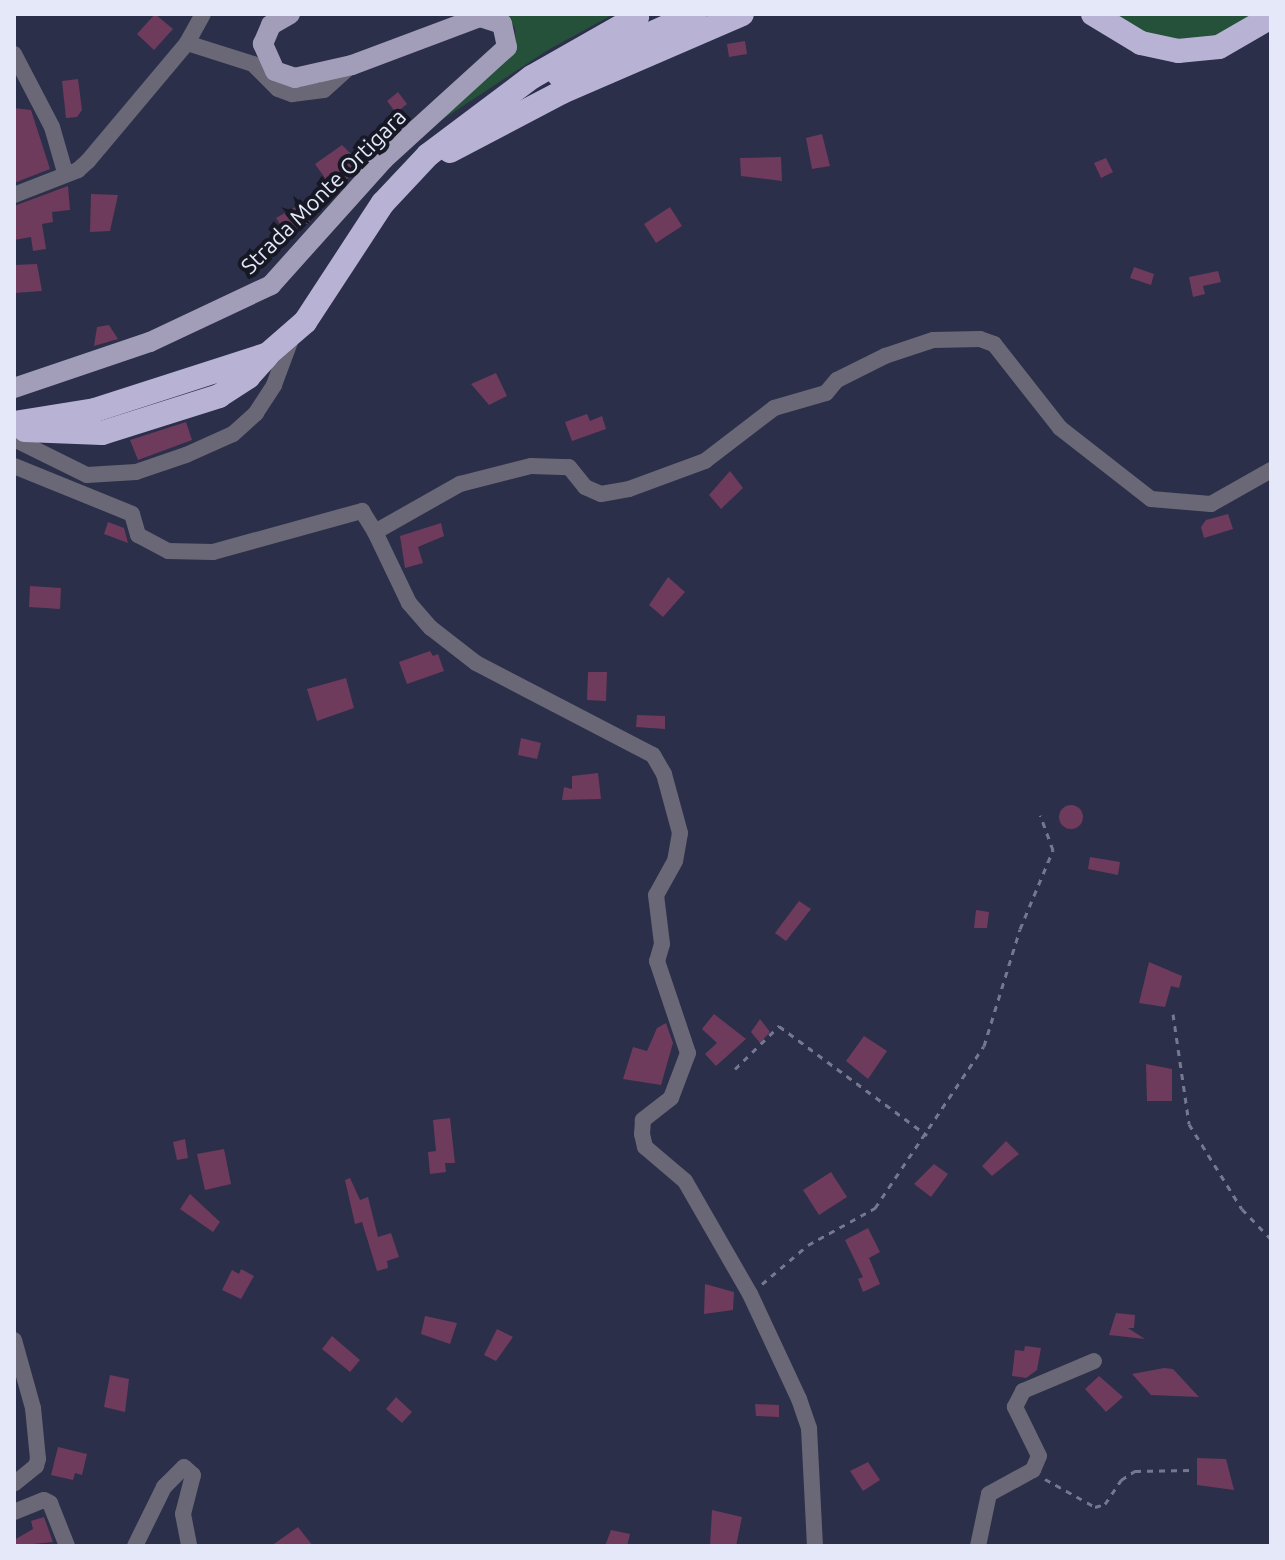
<!DOCTYPE html>
<html>
<head>
<meta charset="utf-8">
<style>
  body { margin:0 }
  #map { position:relative; width:1285px; height:1560px; overflow:hidden; background:#2b2f49; font-family:Ubuntu,sans-serif }
  div>[style] { position:absolute }
  [style*='--x'] { left:calc(var(--x)*1px); top:calc(var(--y)*1px); width:calc(var(--w)*1px); rotate:calc(var(--a)*1deg) }
  .green>* { inset:0; background:#25503a }
  .building>* { inset:0; background:#6e3b5d }
  .round { border-radius:50% }
  .path>* { height:3px; margin-top:-1.5px; transform-origin:0; background:repeating-linear-gradient(90deg,#75788f 0 6px,transparent 0 12px) }
  .minor>* { height:16px; margin:-8px; padding:0 8px; transform-origin:8px; border-radius:8px; background:#6a6876 }
  .major>* { height:20px; margin:-10px; padding:0 10px; transform-origin:10px; border-radius:10px; background:#a29eb9 }
  .highway>* { height:24px; margin:-12px; padding:0 12px; transform-origin:12px; border-radius:12px; background:#b8b3d4 }
  span { translate:-50% -50%; white-space:nowrap; text-align:center; line-height:1.15; -webkit-text-stroke:8px #161824; paint-order:stroke }
  .street-label { font-size:22px; color:#e5e8f9 }
  .frame { position:absolute; inset:0; border:16px solid #e5e8f9; pointer-events:none }
</style>
</head>
<body>
<div id="map">
  <div class="green">
    <i style="clip-path:polygon(505px 14px,614px 14px,548px 50px,431px 127px,516px 50px,515px 28px)"></i>
    <i style="clip-path:polygon(1107px 14px,1266px 14px,1234px 35px,1160px 42px)"></i>
  </div>
  <div class="building">
    <i style="clip-path:polygon(155px 14px,173px 29px,154px 50px,137px 34px)"></i>
    <i style="clip-path:polygon(745px 41px,747px 54px,729px 57px,727px 44px)"></i>
    <i style="clip-path:polygon(78px 79px,82px 110px,77px 117px,66px 118px,62px 81px)"></i>
    <i style="clip-path:polygon(398px 92px,407px 104px,396px 113px,387px 101px)"></i>
    <i style="clip-path:polygon(14px 108px,31px 110px,50px 169px,14px 183px)"></i>
    <i style="clip-path:polygon(822px 134px,830px 166px,812px 169px,806px 138px)"></i>
    <i style="clip-path:polygon(342px 145px,362px 165px,328px 196px,318px 184px,325px 178px,315px 164px)"></i>
    <i style="clip-path:polygon(781px 157px,782px 181px,741px 176px,740px 158px)"></i>
    <i style="clip-path:polygon(1106px 158px,1113px 172px,1101px 178px,1094px 163px)"></i>
    <i style="clip-path:polygon(68px 186px,70px 210px,52px 212px,53px 222px,42px 224px,46px 249px,33px 251px,31px 237px,14px 240px,14px 206px)"></i>
    <i style="clip-path:polygon(91px 194px,118px 195px,110px 231px,90px 232px)"></i>
    <i style="clip-path:polygon(299px 205px,310px 222px,287px 236px,276px 218px)"></i>
    <i style="clip-path:polygon(670px 207px,682px 226px,656px 243px,644px 224px)"></i>
    <i style="clip-path:polygon(37px 264px,42px 291px,14px 293px,14px 265px)"></i>
    <i style="clip-path:polygon(1134px 267px,1154px 274px,1151px 285px,1130px 278px)"></i>
    <i style="clip-path:polygon(1218px 271px,1221px 282px,1203px 286px,1205px 294px,1193px 297px,1189px 277px)"></i>
    <i style="clip-path:polygon(109px 325px,118px 339px,94px 346px,97px 327px)"></i>
    <i style="clip-path:polygon(496px 373px,507px 396px,489px 405px,471px 384px)"></i>
    <i style="clip-path:polygon(587px 414px,590px 421px,602px 416px,606px 429px,572px 441px,565px 422px)"></i>
    <i style="clip-path:polygon(186px 422px,192px 440px,138px 460px,130px 440px)"></i>
    <i style="clip-path:polygon(730px 471px,743px 488px,721px 509px,709px 495px)"></i>
    <i style="clip-path:polygon(1228px 514px,1233px 529px,1204px 538px,1201px 527px,1206px 520px)"></i>
    <i style="clip-path:polygon(108px 522px,124px 528px,128px 543px,104px 534px)"></i>
    <i style="clip-path:polygon(441px 523px,444px 536px,418px 547px,423px 563px,405px 568px,400px 536px)"></i>
    <i style="clip-path:polygon(668px 577px,685px 592px,663px 617px,649px 605px)"></i>
    <i style="clip-path:polygon(30px 586px,61px 588px,60px 609px,29px 607px)"></i>
    <i style="clip-path:polygon(430px 651px,433px 656px,438px 654px,444px 671px,407px 684px,399px 662px)"></i>
    <i style="clip-path:polygon(588px 672px,607px 672px,606px 701px,587px 700px)"></i>
    <i style="clip-path:polygon(346px 678px,354px 708px,317px 721px,307px 689px)"></i>
    <i style="clip-path:polygon(637px 715px,665px 716px,665px 729px,636px 727px)"></i>
    <i style="clip-path:polygon(521px 738px,541px 743px,537px 759px,518px 755px)"></i>
    <i style="clip-path:polygon(598px 773px,601px 799px,562px 800px,564px 787px,572px 789px,572px 776px)"></i>
    <i class="round" style="left:1059px;top:805px;width:24px;height:24px"></i>
    <i style="clip-path:polygon(1090px 857px,1120px 862px,1118px 875px,1088px 869px)"></i>
    <i style="clip-path:polygon(799px 901px,811px 909px,786px 941px,775px 933px)"></i>
    <i style="clip-path:polygon(976px 910px,989px 912px,987px 928px,974px 928px)"></i>
    <i style="clip-path:polygon(1149px 962px,1182px 976px,1179px 988px,1171px 986px,1165px 1007px,1139px 1003px)"></i>
    <i style="clip-path:polygon(714px 1014px,746px 1039px,716px 1066px,705px 1054px,717px 1043px,702px 1029px)"></i>
    <i style="clip-path:polygon(760px 1019px,770px 1032px,760px 1043px,751px 1032px)"></i>
    <i style="clip-path:polygon(666px 1023px,673px 1043px,661px 1085px,623px 1079px,633px 1047px,647px 1051px,657px 1028px)"></i>
    <i style="clip-path:polygon(864px 1036px,887px 1051px,868px 1079px,846px 1061px)"></i>
    <i style="clip-path:polygon(1146px 1064px,1172px 1069px,1172px 1101px,1147px 1101px)"></i>
    <i style="clip-path:polygon(450px 1118px,455px 1163px,445px 1163px,446px 1172px,430px 1174px,428px 1152px,436px 1151px,433px 1120px)"></i>
    <i style="clip-path:polygon(185px 1139px,188px 1158px,177px 1160px,173px 1142px)"></i>
    <i style="clip-path:polygon(1006px 1141px,1019px 1154px,992px 1176px,982px 1166px)"></i>
    <i style="clip-path:polygon(224px 1149px,231px 1184px,205px 1190px,197px 1154px)"></i>
    <i style="clip-path:polygon(934px 1164px,948px 1174px,931px 1197px,914px 1184px)"></i>
    <i style="clip-path:polygon(831px 1172px,847px 1197px,819px 1215px,803px 1190px)"></i>
    <i style="clip-path:polygon(350px 1178px,360px 1200px,368px 1197px,378px 1237px,391px 1233px,399px 1257px,387px 1261px,388px 1268px,377px 1271px,362px 1222px,355px 1224px,345px 1180px)"></i>
    <i style="clip-path:polygon(190px 1194px,220px 1222px,213px 1232px,180px 1209px)"></i>
    <i style="clip-path:polygon(868px 1228px,880px 1252px,869px 1258px,880px 1284px,863px 1292px,858px 1279px,863px 1277px,845px 1240px)"></i>
    <i style="clip-path:polygon(241px 1269px,254px 1276px,241px 1299px,222px 1290px,232px 1270px,239px 1274px)"></i>
    <i style="clip-path:polygon(705px 1284px,734px 1292px,733px 1310px,704px 1314px)"></i>
    <i style="clip-path:polygon(1116px 1313px,1135px 1315px,1134px 1328px,1128px 1328px,1145px 1339px,1109px 1335px)"></i>
    <i style="clip-path:polygon(425px 1316px,457px 1323px,450px 1344px,421px 1334px)"></i>
    <i style="clip-path:polygon(497px 1329px,513px 1337px,496px 1361px,484px 1355px)"></i>
    <i style="clip-path:polygon(332px 1336px,360px 1360px,350px 1372px,322px 1349px)"></i>
    <i style="clip-path:polygon(1025px 1346px,1041px 1348px,1037px 1370px,1026px 1378px,1012px 1376px,1015px 1350px,1024px 1351px)"></i>
    <i style="clip-path:polygon(1164px 1368px,1173px 1369px,1199px 1397px,1151px 1395px,1132px 1374px)"></i>
    <i style="clip-path:polygon(110px 1375px,129px 1379px,125px 1412px,104px 1407px)"></i>
    <i style="clip-path:polygon(1099px 1376px,1123px 1397px,1106px 1412px,1085px 1389px)"></i>
    <i style="clip-path:polygon(396px 1397px,412px 1412px,402px 1423px,386px 1409px)"></i>
    <i style="clip-path:polygon(755px 1404px,779px 1405px,779px 1417px,756px 1416px)"></i>
    <i style="clip-path:polygon(58px 1447px,87px 1454px,82px 1475px,75px 1473px,73px 1480px,51px 1475px)"></i>
    <i style="clip-path:polygon(1197px 1458px,1226px 1459px,1234px 1490px,1197px 1485px)"></i>
    <i style="clip-path:polygon(868px 1462px,880px 1480px,863px 1491px,850px 1471px)"></i>
    <i style="clip-path:polygon(712px 1510px,742px 1517px,736px 1546px,710px 1546px)"></i>
    <i style="clip-path:polygon(44px 1517px,53px 1542px,14px 1546px,14px 1540px,33px 1529px,31px 1521px)"></i>
    <i style="clip-path:polygon(298px 1527px,313px 1546px,271px 1546px)"></i>
    <i style="clip-path:polygon(611px 1530px,630px 1534px,627px 1546px,605px 1546px)"></i>
  </div>
  <div class="path">
    <i style="--x:1173;--y:1014;--w:111;--a:81.7"></i>
    <i style="--x:1189;--y:1124;--w:100;--a:58.1"></i>
    <i style="--x:1242;--y:1209;--w:42;--a:46"></i>
    <i style="--x:735;--y:1069;--w:62;--a:-44.3"></i>
    <i style="--x:779;--y:1026;--w:184;--a:36.4"></i>
    <i style="--x:762;--y:1284;--w:60;--a:-40.3"></i>
    <i style="--x:808;--y:1245;--w:77;--a:-28.9"></i>
    <i style="--x:875;--y:1208;--w:195;--a:-56.1"></i>
    <i style="--x:984;--y:1046;--w:122;--a:-72.9"></i>
    <i style="--x:1020;--y:929;--w:86;--a:-67.3"></i>
    <i style="--x:1053;--y:850;--w:37;--a:-110"></i>
    <i style="--x:1045;--y:1479;--w:57;--a:29.2"></i>
    <i style="--x:1095;--y:1507;--w:10;--a:-17"></i>
    <i style="--x:1105;--y:1504;--w:29;--a:-56"></i>
    <i style="--x:1121;--y:1480;--w:17;--a:-33"></i>
    <i style="--x:1135;--y:1471;--w:56;--a:-1"></i>
  </div>
  <div class="minor">
    <i style="--x:187;--y:43;--w:69;--a:17.7"></i>
    <i style="--x:253;--y:64;--w:35;--a:45"></i>
    <i style="--x:278;--y:89;--w:15;--a:20"></i>
    <i style="--x:292;--y:94;--w:32;--a:-7"></i>
    <i style="--x:324;--y:90;--w:38;--a:-42"></i>
    <i style="--x:14;--y:54;--w:82;--a:62.5"></i>
    <i style="--x:52;--y:127;--w:47;--a:73.9"></i>
    <i style="--x:14;--y:195;--w:69;--a:-21.3"></i>
    <i style="--x:78;--y:170;--w:13;--a:-42"></i>
    <i style="--x:88;--y:161;--w:154;--a:-50"></i>
    <i style="--x:187;--y:43;--w:33;--a:-61"></i>
    <i style="--x:14;--y:439;--w:81;--a:26.3"></i>
    <i style="--x:87;--y:475;--w:49;--a:-3.5"></i>
    <i style="--x:136;--y:472;--w:53;--a:-18.8"></i>
    <i style="--x:186;--y:455;--w:51;--a:-24.1"></i>
    <i style="--x:233;--y:434;--w:31;--a:-42"></i>
    <i style="--x:256;--y:413;--w:33;--a:-57"></i>
    <i style="--x:274;--y:385;--w:54;--a:-69.6"></i>
    <i style="--x:14;--y:466;--w:127;--a:22.1"></i>
    <i style="--x:132;--y:514;--w:22;--a:74"></i>
    <i style="--x:138;--y:535;--w:34;--a:28"></i>
    <i style="--x:168;--y:551;--w:45;--a:1.3"></i>
    <i style="--x:213;--y:552;--w:155;--a:-15.4"></i>
    <i style="--x:362;--y:511;--w:25;--a:58"></i>
    <i style="--x:375;--y:532;--w:98;--a:-29.5"></i>
    <i style="--x:460;--y:484;--w:73;--a:-14.2"></i>
    <i style="--x:531;--y:466;--w:38;--a:2"></i>
    <i style="--x:569;--y:467;--w:26;--a:51"></i>
    <i style="--x:585;--y:487;--w:17;--a:24"></i>
    <i style="--x:601;--y:494;--w:28;--a:-10"></i>
    <i style="--x:629;--y:489;--w:81;--a:-20.2"></i>
    <i style="--x:705;--y:461;--w:87;--a:-37.5"></i>
    <i style="--x:774;--y:408;--w:54;--a:-16.1"></i>
    <i style="--x:826;--y:393;--w:17;--a:-50"></i>
    <i style="--x:837;--y:380;--w:54;--a:-26.6"></i>
    <i style="--x:885;--y:356;--w:51;--a:-18.4"></i>
    <i style="--x:933;--y:340;--w:47;--a:-1.2"></i>
    <i style="--x:980;--y:339;--w:15;--a:20"></i>
    <i style="--x:994;--y:344;--w:107;--a:51.8"></i>
    <i style="--x:1060;--y:428;--w:115;--a:38"></i>
    <i style="--x:1151;--y:499;--w:60;--a:4.8"></i>
    <i style="--x:1211;--y:504;--w:69;--a:-29.5"></i>
    <i style="--x:375;--y:532;--w:79;--a:64.4"></i>
    <i style="--x:409;--y:603;--w:33;--a:49"></i>
    <i style="--x:431;--y:628;--w:57;--a:37.9"></i>
    <i style="--x:476;--y:663;--w:199;--a:27.5"></i>
    <i style="--x:653;--y:755;--w:22;--a:60"></i>
    <i style="--x:664;--y:774;--w:61;--a:74.8"></i>
    <i style="--x:680;--y:833;--w:28;--a:100"></i>
    <i style="--x:675;--y:861;--w:39;--a:119"></i>
    <i style="--x:656;--y:895;--w:49;--a:83"></i>
    <i style="--x:662;--y:944;--w:18;--a:106"></i>
    <i style="--x:657;--y:961;--w:97;--a:71.4"></i>
    <i style="--x:688;--y:1053;--w:48;--a:110.7"></i>
    <i style="--x:671;--y:1098;--w:36;--a:142"></i>
    <i style="--x:643;--y:1120;--w:14;--a:94"></i>
    <i style="--x:642;--y:1134;--w:13;--a:77"></i>
    <i style="--x:645;--y:1147;--w:52;--a:40.4"></i>
    <i style="--x:685;--y:1181;--w:130;--a:60.1"></i>
    <i style="--x:750;--y:1294;--w:116;--a:65"></i>
    <i style="--x:799;--y:1399;--w:31;--a:71"></i>
    <i style="--x:809;--y:1428;--w:118;--a:87.1"></i>
    <i style="--x:14;--y:1340;--w:71;--a:74.4"></i>
    <i style="--x:33;--y:1408;--w:51;--a:84.4"></i>
    <i style="--x:38;--y:1459;--w:7;--a:106"></i>
    <i style="--x:36;--y:1466;--w:28;--a:141"></i>
    <i style="--x:14;--y:1512;--w:32;--a:-22"></i>
    <i style="--x:44;--y:1500;--w:7;--a:27"></i>
    <i style="--x:50;--y:1503;--w:46;--a:68.4"></i>
    <i style="--x:135;--y:1546;--w:66;--a:-63.8"></i>
    <i style="--x:164;--y:1487;--w:28;--a:-45"></i>
    <i style="--x:184;--y:1467;--w:12;--a:42"></i>
    <i style="--x:193;--y:1475;--w:40;--a:104.4"></i>
    <i style="--x:183;--y:1514;--w:33;--a:79"></i>
    <i style="--x:978;--y:1546;--w:53;--a:-78.1"></i>
    <i style="--x:989;--y:1494;--w:50;--a:-28.6"></i>
    <i style="--x:1033;--y:1470;--w:15;--a:-67"></i>
    <i style="--x:1039;--y:1456;--w:55;--a:-116.1"></i>
    <i style="--x:1015;--y:1407;--w:18;--a:-63"></i>
    <i style="--x:1023;--y:1391;--w:77;--a:-22.9"></i>
  </div>
  <div class="major">
    <i style="--x:14;--y:388;--w:144;--a:-18.7"></i>
    <i style="--x:150;--y:342;--w:134;--a:-25.2"></i>
    <i style="--x:271;--y:285;--w:169;--a:-48.1"></i>
    <i style="--x:384;--y:159;--w:166;--a:-42.3"></i>
    <i style="--x:507;--y:47;--w:24;--a:-102"></i>
    <i style="--x:502;--y:24;--w:23;--a:-162"></i>
    <i style="--x:480;--y:17;--w:137;--a:159.4"></i>
    <i style="--x:352;--y:65;--w:58;--a:167.2"></i>
    <i style="--x:295;--y:78;--w:21;--a:-161"></i>
    <i style="--x:275;--y:71;--w:30;--a:-114"></i>
    <i style="--x:263;--y:44;--w:21;--a:-67"></i>
    <i style="--x:271;--y:25;--w:22;--a:-30"></i>
  </div>
  <div class="highway">
    <i style="--x:1093;--y:14;--w:56;--a:31.1"></i>
    <i style="--x:1141;--y:43;--w:38;--a:12"></i>
    <i style="--x:1178;--y:51;--w:41;--a:-5.6"></i>
    <i style="--x:1219;--y:47;--w:60;--a:-30"></i>
    <i style="--x:559;--y:75;--w:149;--a:-24.2"></i>
    <i style="--x:450;--y:151;--w:127;--a:-27.8"></i>
    <i style="--x:562;--y:92;--w:196;--a:-23.4"></i>
    <i style="--x:14;--y:423;--w:82;--a:-9.1"></i>
    <i style="--x:95;--y:410;--w:182;--a:-17.9"></i>
    <i style="--x:268;--y:354;--w:49;--a:-40.9"></i>
    <i style="--x:305;--y:322;--w:142;--a:-56.8"></i>
    <i style="--x:383;--y:203;--w:66;--a:-46.8"></i>
    <i style="--x:428;--y:155;--w:130;--a:-36.9"></i>
    <i style="--x:532;--y:77;--w:121;--a:-29.7"></i>
    <i style="--x:25;--y:430;--w:77;--a:2.2"></i>
    <i style="--x:102;--y:433;--w:123;--a:-17.5"></i>
    <i style="--x:219;--y:396;--w:35;--a:-33"></i>
    <i style="--x:248;--y:377;--w:28;--a:-48"></i>
  </div>
  <div class="street-label">
    <span style="left:323px;top:191px;rotate:-45deg">Strada Monte Ortigara</span>
  </div>
  <div class="frame"></div>
</div>
</body>
</html>
